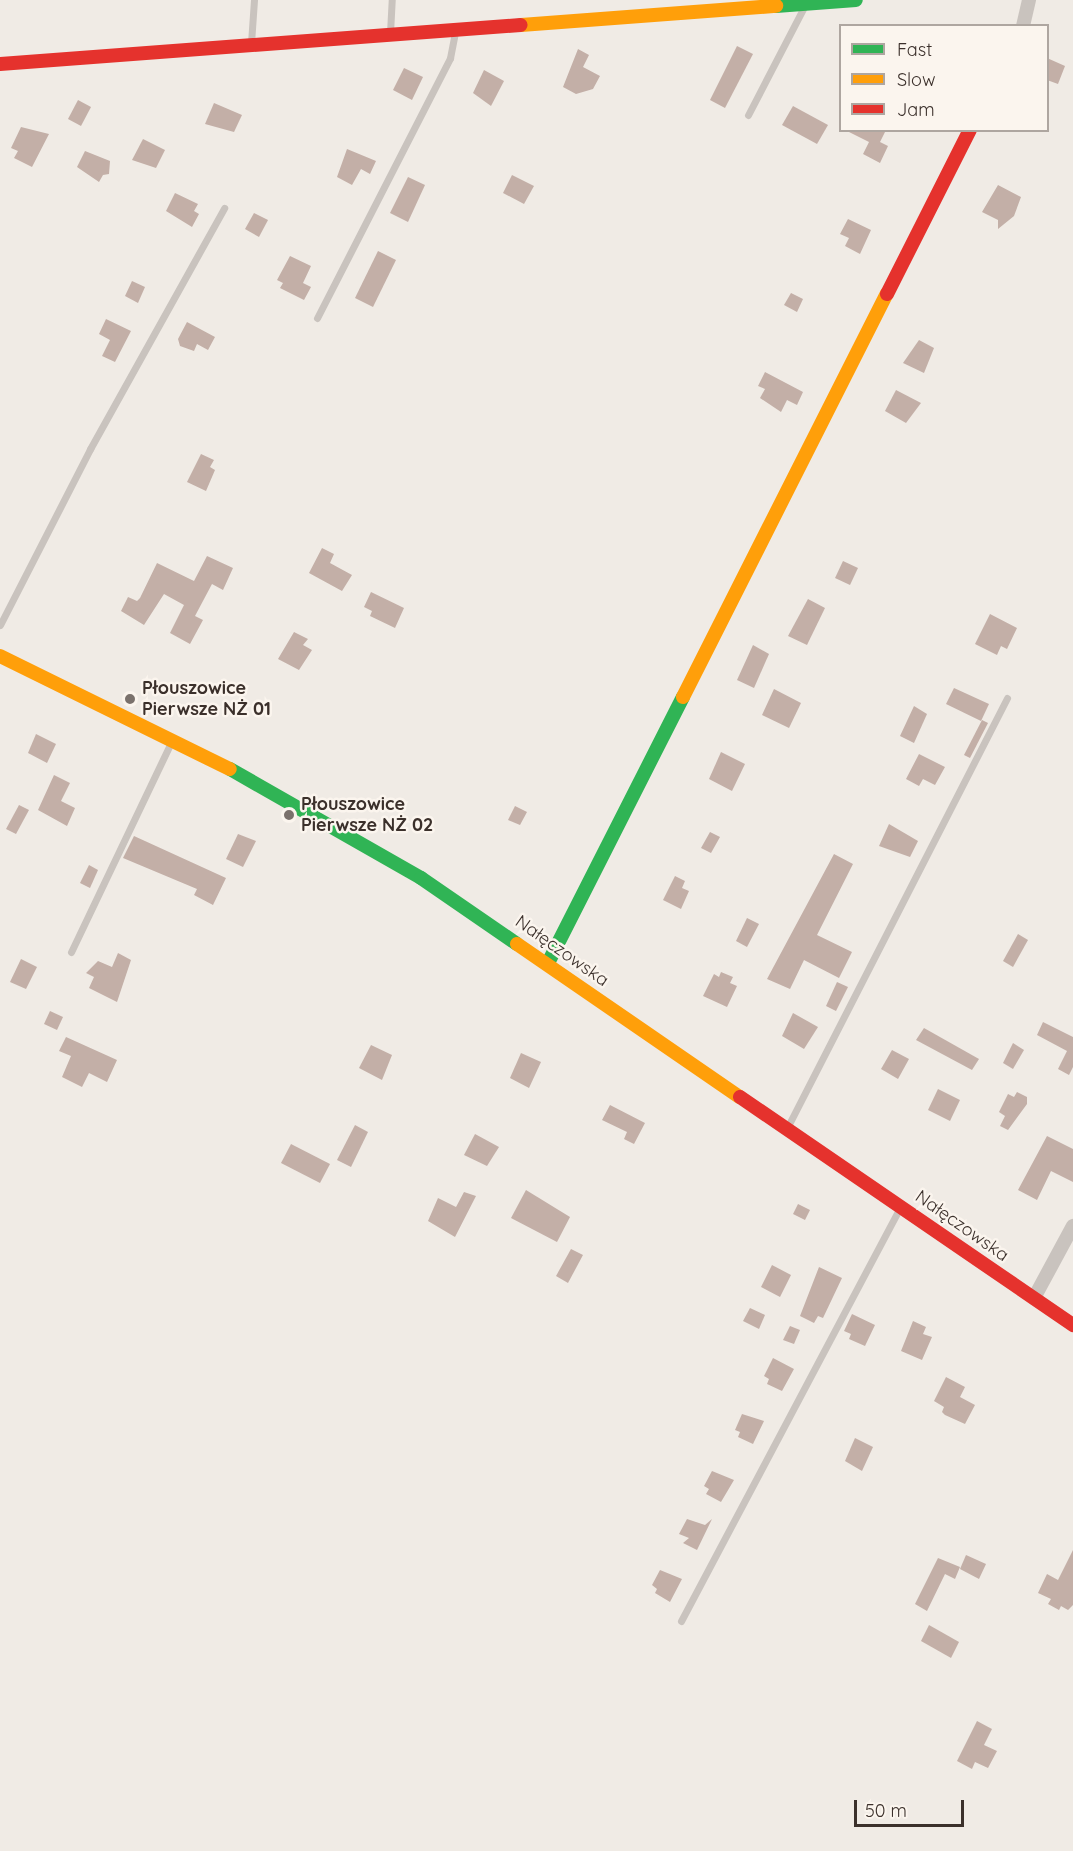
<!DOCTYPE html>
<html>
<head>
<meta charset="utf-8">
<style>
  body { margin:0 }
  #map { position:relative; width:1073px; height:1851px; overflow:hidden; background:#f0ebe5; font-family:Quicksand,sans-serif }
  div>[style] { position:absolute }
  [style*='--x'] { left:calc(var(--x)*1px); top:calc(var(--y)*1px); width:calc(var(--w)*1px); rotate:calc(var(--a)*1deg) }
  .building>* { inset:0; background:#c3afa7 }
  .lane>* { height:7px; margin:-3.5px; padding:0 3.5px; transform-origin:3.5px; border-radius:3.5px; background:#c9c3be }
  .street>* { height:14px; margin:-7px; padding:0 7px; transform-origin:7px; border-radius:7px; background:#c9c3be }
  .fast>* { height:14px; margin:-7px; padding:0 7px; transform-origin:7px; border-radius:7px; background:#30b455 }
  .slow>* { height:14px; margin:-7px; padding:0 7px; transform-origin:7px; border-radius:7px; background:#ff9f0a }
  .jam>* { height:14px; margin:-7px; padding:0 7px; transform-origin:7px; border-radius:7px; background:#e5322d }
  .dots>* { width:16px; height:16px; translate:-50% -50%; box-sizing:border-box; border:3px solid #fbf5ee; border-radius:50% }
  span { translate:-50% -50%; white-space:nowrap; text-align:center; line-height:1.15; -webkit-text-stroke:5px #fbf5ee; paint-order:stroke }
  .poi-label { font-size:18px; color:#3b302b; font-weight:700 }
  .left { translate:0 -50%; text-align:left }
  .street-label { font-size:18px; color:#3b302b }
  .legend { position:absolute; left:839px; top:24px; width:210px; height:108px; box-sizing:border-box; background:#fbf5ee; border:2px solid #aea6a0; margin:0; padding:8px 10px; list-style:none; font-size:18px; color:#3b302b }
  .legend li { display:flex; align-items:center; gap:12px; height:30px }
  .legend b { width:30px; border:2px solid #aea6a0 }
  .scale { position:absolute; left:854px; top:1800px; width:110px; height:27px; box-sizing:border-box; border:3px solid #3b302b; border-top:0; padding-left:8px; font-size:18px; line-height:21px; white-space:nowrap; color:#3b302b; -webkit-text-stroke:4px #fbf5ee; paint-order:stroke }
</style>
</head>
<body>
<div id="map">
  <div class="building">
    <i style="clip-path:polygon(737px 46px,753px 54px,725px 108px,710px 100px)"></i>
    <i style="clip-path:polygon(578px 49px,589px 55px,583px 67px,600px 76px,593px 89px,576px 94px,563px 87px)"></i>
    <i style="clip-path:polygon(1047px 58px,1065px 66px,1058px 84px,1047px 80px)"></i>
    <i style="clip-path:polygon(404px 68px,423px 77px,412px 100px,393px 90px)"></i>
    <i style="clip-path:polygon(484px 70px,504px 81px,491px 106px,473px 93px)"></i>
    <i style="clip-path:polygon(78px 100px,91px 107px,81px 126px,68px 119px)"></i>
    <i style="clip-path:polygon(214px 103px,242px 115px,234px 132px,205px 124px)"></i>
    <i style="clip-path:polygon(793px 106px,828px 125px,817px 144px,782px 125px)"></i>
    <i style="clip-path:polygon(21px 127px,49px 134px,32px 167px,14px 158px,18px 151px,11px 148px)"></i>
    <i style="clip-path:polygon(845px 130px,886px 130px,880px 142px,888px 146px,880px 163px,863px 154px,869px 142px)"></i>
    <i style="clip-path:polygon(143px 139px,165px 150px,156px 168px,132px 160px)"></i>
    <i style="clip-path:polygon(347px 149px,376px 161px,370px 174px,361px 169px,352px 185px,337px 177px)"></i>
    <i style="clip-path:polygon(85px 151px,110px 161px,109px 174px,103px 175px,99px 182px,77px 167px)"></i>
    <i style="clip-path:polygon(512px 175px,534px 186px,524px 204px,503px 193px)"></i>
    <i style="clip-path:polygon(408px 177px,425px 185px,408px 222px,390px 213px)"></i>
    <i style="clip-path:polygon(998px 185px,1021px 197px,1014px 216px,998px 229px,998px 220px,982px 212px)"></i>
    <i style="clip-path:polygon(175px 193px,198px 204px,194px 211px,199px 214px,192px 227px,166px 211px)"></i>
    <i style="clip-path:polygon(254px 213px,268px 220px,259px 237px,245px 229px)"></i>
    <i style="clip-path:polygon(848px 219px,871px 230px,860px 254px,845px 246px,849px 238px,840px 234px)"></i>
    <i style="clip-path:polygon(378px 251px,396px 260px,373px 307px,355px 298px)"></i>
    <i style="clip-path:polygon(290px 256px,311px 266px,303px 283px,311px 287px,304px 300px,280px 288px,283px 283px,277px 280px)"></i>
    <i style="clip-path:polygon(132px 281px,145px 287px,138px 303px,125px 296px)"></i>
    <i style="clip-path:polygon(791px 293px,803px 299px,797px 312px,784px 305px)"></i>
    <i style="clip-path:polygon(106px 319px,131px 331px,115px 362px,102px 356px,110px 340px,99px 334px)"></i>
    <i style="clip-path:polygon(187px 322px,215px 337px,208px 350px,197px 344px,194px 351px,180px 346px,178px 339px)"></i>
    <i style="clip-path:polygon(919px 340px,934px 348px,924px 373px,903px 363px)"></i>
    <i style="clip-path:polygon(765px 372px,803px 392px,797px 405px,787px 400px,781px 412px,760px 398px,765px 389px,758px 386px)"></i>
    <i style="clip-path:polygon(896px 390px,921px 403px,906px 423px,885px 411px)"></i>
    <i style="clip-path:polygon(201px 454px,214px 460px,210px 467px,215px 470px,206px 491px,187px 482px)"></i>
    <i style="clip-path:polygon(322px 548px,334px 554px,330px 563px,352px 575px,342px 591px,309px 573px)"></i>
    <i style="clip-path:polygon(207px 556px,233px 568px,223px 590px,212px 584px,195px 616px,203px 620px,190px 644px,170px 633px,184px 605px,164px 594px,144px 625px,121px 611px,128px 597px,137px 601px,140px 598px,157px 563px,194px 581px)"></i>
    <i style="clip-path:polygon(843px 561px,858px 568px,850px 585px,835px 578px)"></i>
    <i style="clip-path:polygon(371px 592px,404px 608px,395px 628px,370px 616px,372px 611px,364px 607px)"></i>
    <i style="clip-path:polygon(808px 599px,825px 608px,807px 645px,788px 636px)"></i>
    <i style="clip-path:polygon(990px 614px,1017px 628px,1007px 649px,1001px 646px,997px 655px,975px 644px)"></i>
    <i style="clip-path:polygon(294px 632px,308px 639px,303px 645px,312px 650px,299px 670px,278px 659px)"></i>
    <i style="clip-path:polygon(753px 645px,769px 654px,754px 688px,737px 680px)"></i>
    <i style="clip-path:polygon(954px 688px,989px 704px,981px 721px,946px 704px)"></i>
    <i style="clip-path:polygon(774px 689px,801px 703px,789px 728px,762px 715px)"></i>
    <i style="clip-path:polygon(914px 706px,927px 714px,914px 743px,900px 736px)"></i>
    <i style="clip-path:polygon(982px 720px,988px 723px,970px 758px,964px 755px)"></i>
    <i style="clip-path:polygon(36px 734px,56px 744px,47px 763px,28px 753px)"></i>
    <i style="clip-path:polygon(721px 752px,745px 764px,732px 791px,709px 779px)"></i>
    <i style="clip-path:polygon(919px 754px,945px 767px,935px 785px,923px 779px,919px 786px,906px 779px)"></i>
    <i style="clip-path:polygon(54px 775px,70px 783px,61px 801px,75px 808px,67px 826px,38px 810px)"></i>
    <i style="clip-path:polygon(19px 805px,29px 810px,16px 834px,6px 829px)"></i>
    <i style="clip-path:polygon(515px 806px,527px 812px,520px 825px,508px 820px)"></i>
    <i style="clip-path:polygon(889px 824px,918px 841px,910px 857px,879px 846px)"></i>
    <i style="clip-path:polygon(710px 832px,720px 837px,711px 853px,701px 848px)"></i>
    <i style="clip-path:polygon(238px 834px,256px 841px,243px 867px,226px 859px)"></i>
    <i style="clip-path:polygon(134px 836px,226px 878px,213px 905px,194px 895px,197px 889px,123px 858px)"></i>
    <i style="clip-path:polygon(834px 854px,853px 864px,817px 935px,852px 952px,839px 978px,804px 960px,790px 989px,767px 979px)"></i>
    <i style="clip-path:polygon(89px 865px,98px 870px,90px 888px,80px 883px)"></i>
    <i style="clip-path:polygon(675px 876px,685px 881px,682px 888px,689px 891px,681px 909px,663px 900px)"></i>
    <i style="clip-path:polygon(747px 918px,759px 924px,747px 947px,736px 941px)"></i>
    <i style="clip-path:polygon(1018px 934px,1028px 940px,1013px 967px,1003px 961px)"></i>
    <i style="clip-path:polygon(118px 953px,131px 960px,117px 1002px,89px 988px,94px 977px,86px 973px,98px 961px,112px 967px)"></i>
    <i style="clip-path:polygon(21px 959px,37px 967px,26px 989px,10px 982px)"></i>
    <i style="clip-path:polygon(721px 972px,733px 977px,730px 983px,737px 986px,727px 1007px,703px 996px,714px 974px,719px 977px)"></i>
    <i style="clip-path:polygon(837px 982px,848px 987px,836px 1011px,826px 1006px)"></i>
    <i style="clip-path:polygon(50px 1011px,63px 1017px,57px 1030px,44px 1024px)"></i>
    <i style="clip-path:polygon(793px 1013px,818px 1027px,804px 1049px,782px 1036px)"></i>
    <i style="clip-path:polygon(1043px 1022px,1073px 1037px,1073px 1067px,1069px 1075px,1058px 1069px,1067px 1051px,1037px 1035px)"></i>
    <i style="clip-path:polygon(924px 1028px,979px 1059px,972px 1070px,916px 1040px)"></i>
    <i style="clip-path:polygon(66px 1037px,117px 1060px,107px 1082px,89px 1073px,82px 1087px,62px 1077px,71px 1056px,59px 1051px)"></i>
    <i style="clip-path:polygon(1013px 1043px,1024px 1050px,1013px 1069px,1003px 1063px)"></i>
    <i style="clip-path:polygon(371px 1045px,392px 1055px,382px 1080px,359px 1068px)"></i>
    <i style="clip-path:polygon(892px 1050px,909px 1059px,898px 1079px,881px 1069px)"></i>
    <i style="clip-path:polygon(521px 1053px,541px 1062px,529px 1088px,510px 1078px)"></i>
    <i style="clip-path:polygon(938px 1089px,960px 1100px,950px 1121px,928px 1110px)"></i>
    <i style="clip-path:polygon(1017px 1092px,1027px 1097px,1027px 1104px,1008px 1130px,1000px 1126px,1005px 1116px,999px 1112px,1008px 1094px,1014px 1097px)"></i>
    <i style="clip-path:polygon(610px 1105px,645px 1123px,634px 1144px,624px 1139px,627px 1132px,602px 1120px)"></i>
    <i style="clip-path:polygon(355px 1125px,368px 1132px,351px 1167px,337px 1160px)"></i>
    <i style="clip-path:polygon(475px 1134px,499px 1147px,487px 1166px,464px 1155px)"></i>
    <i style="clip-path:polygon(1047px 1136px,1073px 1149px,1073px 1182px,1051px 1171px,1037px 1200px,1018px 1190px)"></i>
    <i style="clip-path:polygon(291px 1144px,330px 1164px,320px 1183px,281px 1163px)"></i>
    <i style="clip-path:polygon(526px 1190px,570px 1217px,557px 1242px,511px 1218px)"></i>
    <i style="clip-path:polygon(464px 1192px,476px 1196px,455px 1237px,428px 1221px,438px 1198px,456px 1207px)"></i>
    <i style="clip-path:polygon(798px 1204px,810px 1210px,805px 1220px,793px 1214px)"></i>
    <i style="clip-path:polygon(571px 1249px,583px 1255px,568px 1283px,556px 1276px)"></i>
    <i style="clip-path:polygon(772px 1265px,791px 1275px,780px 1297px,761px 1287px)"></i>
    <i style="clip-path:polygon(819px 1267px,842px 1278px,823px 1318px,818px 1316px,814px 1323px,800px 1316px)"></i>
    <i style="clip-path:polygon(750px 1308px,765px 1315px,759px 1329px,743px 1321px)"></i>
    <i style="clip-path:polygon(852px 1314px,875px 1325px,865px 1346px,849px 1339px,851px 1334px,844px 1331px)"></i>
    <i style="clip-path:polygon(913px 1321px,926px 1327px,923px 1334px,932px 1337px,922px 1360px,901px 1351px)"></i>
    <i style="clip-path:polygon(790px 1326px,800px 1330px,794px 1344px,783px 1340px)"></i>
    <i style="clip-path:polygon(773px 1358px,794px 1369px,782px 1391px,767px 1384px,769px 1379px,764px 1376px)"></i>
    <i style="clip-path:polygon(946px 1377px,965px 1387px,960px 1397px,975px 1405px,965px 1424px,945px 1415px,942px 1412px,944px 1407px,934px 1401px)"></i>
    <i style="clip-path:polygon(742px 1414px,764px 1421px,753px 1444px,738px 1437px,740px 1432px,735px 1430px)"></i>
    <i style="clip-path:polygon(855px 1438px,873px 1447px,862px 1471px,845px 1461px)"></i>
    <i style="clip-path:polygon(712px 1471px,734px 1480px,721px 1502px,706px 1494px,709px 1489px,704px 1486px)"></i>
    <i style="clip-path:polygon(687px 1519px,705px 1525px,712px 1519px,697px 1550px,683px 1543px,689px 1538px,679px 1534px)"></i>
    <i style="clip-path:polygon(1073px 1550px,1073px 1605px,1068px 1610px,1061px 1606px,1059px 1610px,1048px 1604px,1051px 1599px,1038px 1593px,1047px 1574px,1058px 1580px)"></i>
    <i style="clip-path:polygon(966px 1555px,986px 1564px,979px 1579px,960px 1569px)"></i>
    <i style="clip-path:polygon(938px 1558px,960px 1567px,955px 1579px,945px 1574px,927px 1611px,915px 1604px)"></i>
    <i style="clip-path:polygon(660px 1570px,682px 1579px,670px 1602px,655px 1593px,657px 1589px,652px 1585px)"></i>
    <i style="clip-path:polygon(929px 1625px,959px 1642px,951px 1658px,921px 1641px)"></i>
    <i style="clip-path:polygon(977px 1721px,992px 1729px,984px 1745px,997px 1751px,988px 1768px,975px 1762px,972px 1769px,957px 1761px)"></i>
  </div>
  <div class="lane">
    <i style="--x:390;--y:33;--w:33;--a:-87"></i>
    <i style="--x:251;--y:43;--w:43;--a:-86"></i>
    <i style="--x:748;--y:115;--w:122;--a:-62.6"></i>
    <i style="--x:317;--y:318;--w:292;--a:-62.9"></i>
    <i style="--x:450;--y:58;--w:26;--a:-79"></i>
    <i style="--x:0;--y:625;--w:198;--a:-62.9"></i>
    <i style="--x:90;--y:449;--w:276;--a:-60.9"></i>
    <i style="--x:71;--y:952;--w:233;--a:-64.5"></i>
    <i style="--x:787;--y:1128;--w:483;--a:-62.9"></i>
    <i style="--x:681;--y:1621;--w:467;--a:-62.1"></i>
  </div>
  <div class="street">
    <i style="--x:1023;--y:26;--w:27;--a:-77"></i>
    <i style="--x:1034;--y:1298;--w:82;--a:-61.6"></i>
  </div>
  <div class="fast">
    <i style="--x:776;--y:6;--w:80;--a:-4.3"></i>
    <i style="--x:230;--y:769;--w:220;--a:29.7"></i>
    <i style="--x:421;--y:878;--w:116;--a:34.5"></i>
    <i style="--x:548;--y:963;--w:298;--a:-63.1"></i>
  </div>
  <div class="slow">
    <i style="--x:521;--y:25;--w:256;--a:-4.3"></i>
    <i style="--x:0;--y:656;--w:256;--a:26.2"></i>
    <i style="--x:683;--y:697;--w:452;--a:-63.2"></i>
    <i style="--x:517;--y:944;--w:270;--a:34.5"></i>
  </div>
  <div class="jam">
    <i style="--x:0;--y:64;--w:522;--a:-4.28"></i>
    <i style="--x:887;--y:294;--w:184;--a:-63.2"></i>
    <i style="--x:740;--y:1097;--w:404;--a:34.4"></i>
  </div>
  <div class="dots">
    <i style="left:130px;top:699px;background:#7a716c"></i>
    <i style="left:289px;top:815px;background:#7a716c"></i>
  </div>
  <div class="poi-label">
    <span class="left" style="left:142px;top:699px">Płouszowice<br>Pierwsze NŻ 01</span>
    <span class="left" style="left:301px;top:815px">Płouszowice<br>Pierwsze NŻ 02</span>
  </div>
  <div class="street-label">
    <span style="left:562px;top:951px;rotate:35deg">Nałęczowska</span>
    <span style="left:962px;top:1226px;rotate:35deg">Nałęczowska</span>
  </div>
  <ul class="legend">
  <li><b style="height:8px;background:#30b455"></b>Fast</li>
  <li><b style="height:8px;background:#ff9f0a"></b>Slow</li>
  <li><b style="height:8px;background:#e5322d"></b>Jam</li>
  </ul>
  <div class="scale">50 m</div>
</div>
</body>
</html>
